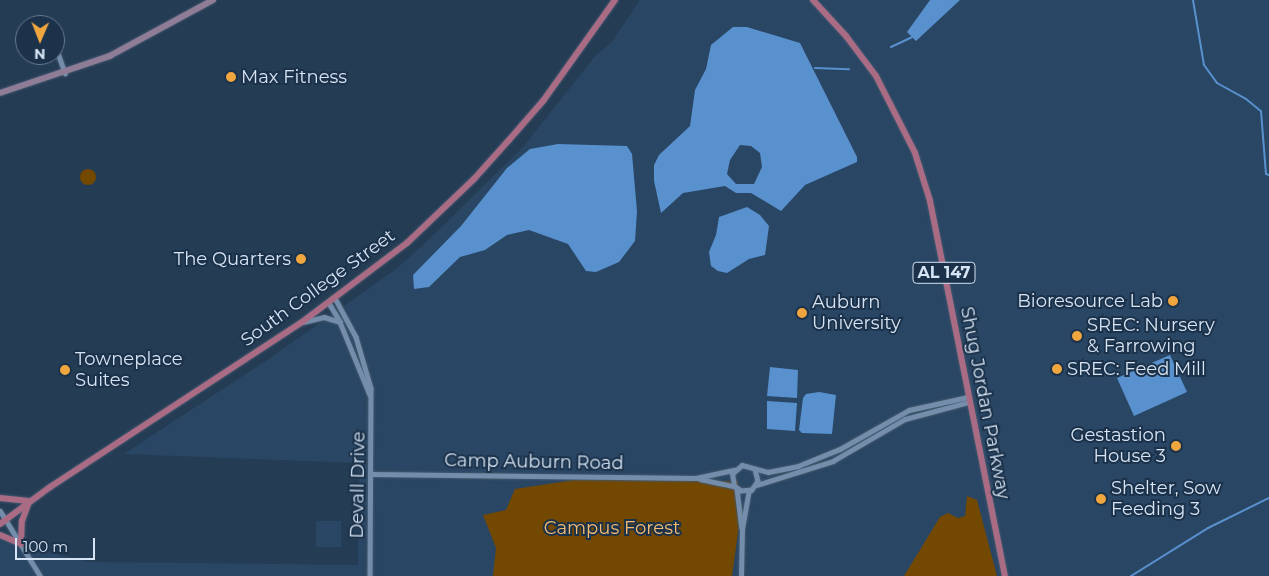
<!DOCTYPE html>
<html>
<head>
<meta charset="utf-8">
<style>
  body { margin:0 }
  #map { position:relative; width:1269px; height:576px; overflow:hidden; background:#253c55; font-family:Montserrat,sans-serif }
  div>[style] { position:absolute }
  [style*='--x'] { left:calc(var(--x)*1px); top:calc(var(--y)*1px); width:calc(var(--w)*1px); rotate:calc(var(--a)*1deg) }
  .built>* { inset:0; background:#294664 }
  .green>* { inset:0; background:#734800 }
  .round { border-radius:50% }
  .water>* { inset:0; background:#5891cd }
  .stream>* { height:2px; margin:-1px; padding:0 1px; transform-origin:1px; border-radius:1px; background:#5891cd }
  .roads { filter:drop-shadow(0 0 1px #45596e) drop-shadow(0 0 1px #45596e) }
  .minor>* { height:4.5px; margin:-2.25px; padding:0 2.25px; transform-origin:2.25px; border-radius:2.25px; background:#738daa }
  .tertiary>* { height:5px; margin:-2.5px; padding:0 2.5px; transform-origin:2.5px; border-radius:2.5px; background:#738daa }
  .secondary>* { height:5.5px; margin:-2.75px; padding:0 2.75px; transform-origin:2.75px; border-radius:2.75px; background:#8f7c97 }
  .primary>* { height:6px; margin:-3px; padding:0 3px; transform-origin:3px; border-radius:3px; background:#aa6b85 }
  .dots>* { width:14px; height:14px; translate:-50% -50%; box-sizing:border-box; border:2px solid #1b324a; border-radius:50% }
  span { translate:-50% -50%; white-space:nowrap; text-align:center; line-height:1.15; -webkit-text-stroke:4px #1b324a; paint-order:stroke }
  .shield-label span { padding:1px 4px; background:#1b324a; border:1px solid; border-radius:4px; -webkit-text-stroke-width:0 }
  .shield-label { font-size:16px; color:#d6e4f4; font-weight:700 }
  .poi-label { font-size:18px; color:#d6e4f4 }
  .left { translate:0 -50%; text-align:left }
  .right { translate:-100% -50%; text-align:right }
  .street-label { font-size:18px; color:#d6e4f4 }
  .park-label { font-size:18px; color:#f5bc74 }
  .north { position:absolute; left:15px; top:15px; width:50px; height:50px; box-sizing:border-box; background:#1b324a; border:1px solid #66798e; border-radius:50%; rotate:181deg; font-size:14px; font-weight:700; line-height:20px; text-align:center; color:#d6e4f4 }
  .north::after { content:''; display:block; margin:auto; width:18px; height:22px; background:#f0a63f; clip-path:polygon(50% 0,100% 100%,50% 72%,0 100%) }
  .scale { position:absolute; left:15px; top:538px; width:80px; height:22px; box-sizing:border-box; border:2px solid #d6e4f4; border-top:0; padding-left:6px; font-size:15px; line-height:18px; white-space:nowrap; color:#d6e4f4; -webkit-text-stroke:4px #1b324a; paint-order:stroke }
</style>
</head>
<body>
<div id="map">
  <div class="built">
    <i style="clip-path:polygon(640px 0,1269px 0,1269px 576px,0 576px,0 540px,88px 562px,358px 565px,359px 463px,124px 454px,273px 356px,396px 269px,422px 246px,523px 147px,596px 55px,611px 43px)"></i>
    <i style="clip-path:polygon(316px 521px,341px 521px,341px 547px,316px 547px)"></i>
  </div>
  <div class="green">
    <i class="round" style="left:80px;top:169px;width:16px;height:16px"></i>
    <i style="clip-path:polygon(574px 480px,738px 481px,740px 518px,732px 576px,493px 576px,496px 548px,483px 515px,506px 510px,515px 489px)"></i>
    <i style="clip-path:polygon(967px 496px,977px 500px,997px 576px,904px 576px,940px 517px,948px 513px,958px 518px,965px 516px)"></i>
  </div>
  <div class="water">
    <i style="clip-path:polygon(930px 0,960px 0,916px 41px,907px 32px)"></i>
    <i style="clip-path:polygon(evenodd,733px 27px,747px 27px,800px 43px,857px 157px,857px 162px,805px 185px,781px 211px,751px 193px,736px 193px,725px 186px,683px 193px,661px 213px,654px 181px,654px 165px,659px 155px,690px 126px,695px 90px,706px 69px,711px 45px,733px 27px,740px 145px,751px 146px,760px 153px,762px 167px,754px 184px,736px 184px,727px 174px,730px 160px,740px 145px)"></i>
    <i style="clip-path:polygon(558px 144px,627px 146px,632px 154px,637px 211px,635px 241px,619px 262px,596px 272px,586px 271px,568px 244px,529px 230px,507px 235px,485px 250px,460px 257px,429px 287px,414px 289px,413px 275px,461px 226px,507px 168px,530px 149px)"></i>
    <i style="clip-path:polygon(747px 207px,760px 215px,769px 226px,765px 255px,749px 259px,727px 273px,718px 271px,711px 266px,709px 252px,716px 235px,719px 217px)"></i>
    <i style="clip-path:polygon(1170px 355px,1187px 392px,1134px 416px,1117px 378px)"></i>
    <i style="clip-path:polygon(770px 367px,798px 370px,797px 398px,767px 396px)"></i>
    <i style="clip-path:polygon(819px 392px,836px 395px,832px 434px,802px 433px,799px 430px,803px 398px,806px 394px)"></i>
    <i style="clip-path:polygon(767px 401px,797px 403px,795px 431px,767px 429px)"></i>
  </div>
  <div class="stream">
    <i style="--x:1193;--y:0;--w:66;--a:80.4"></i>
    <i style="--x:1204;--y:65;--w:22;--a:54"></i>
    <i style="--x:1217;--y:83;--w:33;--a:29"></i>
    <i style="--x:1246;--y:99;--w:19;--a:39"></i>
    <i style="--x:1261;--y:111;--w:63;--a:85.5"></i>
    <i style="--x:1266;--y:174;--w:3;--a:18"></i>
    <i style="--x:891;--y:47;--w:23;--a:-25"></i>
    <i style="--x:815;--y:68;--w:34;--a:2"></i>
    <i style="--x:1131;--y:576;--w:91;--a:-31.9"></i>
    <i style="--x:1208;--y:528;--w:68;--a:-26.2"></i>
  </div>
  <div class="roads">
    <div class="minor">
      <i style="--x:55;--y:45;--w:30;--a:70"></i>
      <i style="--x:335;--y:298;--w:44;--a:61.7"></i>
      <i style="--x:356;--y:337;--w:53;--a:73.6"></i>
      <i style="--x:371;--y:388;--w:188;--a:90.3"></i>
      <i style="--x:329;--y:303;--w:21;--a:59"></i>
      <i style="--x:303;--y:322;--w:22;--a:-13"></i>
      <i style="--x:324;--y:317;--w:17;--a:17"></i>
      <i style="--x:340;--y:322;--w:79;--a:67.7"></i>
      <i style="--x:755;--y:469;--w:12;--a:76"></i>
      <i style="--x:758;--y:481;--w:11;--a:124"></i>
      <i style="--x:752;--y:490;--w:11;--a:175"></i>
      <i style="--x:741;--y:491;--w:9;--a:-144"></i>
      <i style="--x:734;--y:486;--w:12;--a:-99"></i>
      <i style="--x:732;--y:474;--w:13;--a:-42"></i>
      <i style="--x:742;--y:465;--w:27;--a:15"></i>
      <i style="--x:768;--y:472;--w:31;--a:-11"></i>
      <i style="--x:798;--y:466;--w:45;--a:-22"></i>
      <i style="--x:840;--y:449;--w:79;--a:-29.5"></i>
      <i style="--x:909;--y:410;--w:60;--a:-12.4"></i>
      <i style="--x:372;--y:474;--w:324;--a:0.7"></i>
      <i style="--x:696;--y:478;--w:39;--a:-12"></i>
      <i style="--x:700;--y:479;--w:35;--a:12"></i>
      <i style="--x:757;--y:485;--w:80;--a:-17.5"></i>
      <i style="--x:833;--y:461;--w:83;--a:-30.3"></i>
      <i style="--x:905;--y:419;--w:66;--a:-14.9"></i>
      <i style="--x:737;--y:489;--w:39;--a:83"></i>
      <i style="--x:741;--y:576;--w:47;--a:-88.8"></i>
      <i style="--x:742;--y:529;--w:39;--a:-80"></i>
    </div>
    <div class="tertiary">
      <i style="--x:0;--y:511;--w:76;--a:58.4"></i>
    </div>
    <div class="secondary">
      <i style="--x:0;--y:93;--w:116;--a:-18.6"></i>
      <i style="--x:110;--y:56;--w:117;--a:-28.5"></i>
    </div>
    <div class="primary">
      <i style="--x:813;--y:0;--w:49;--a:47.5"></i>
      <i style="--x:846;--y:36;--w:50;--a:53.1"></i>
      <i style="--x:876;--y:76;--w:86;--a:63.1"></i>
      <i style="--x:915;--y:153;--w:50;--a:72.6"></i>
      <i style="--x:930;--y:201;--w:382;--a:78.7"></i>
      <i style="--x:0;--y:498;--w:29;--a:6"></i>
      <i style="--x:0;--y:524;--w:62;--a:-36.5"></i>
      <i style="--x:50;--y:487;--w:301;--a:-33.2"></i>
      <i style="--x:302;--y:322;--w:131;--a:-37"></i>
      <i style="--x:407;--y:243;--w:93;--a:-43.7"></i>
      <i style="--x:474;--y:179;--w:52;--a:-48.1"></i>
      <i style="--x:509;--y:140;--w:52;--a:-48.9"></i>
      <i style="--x:543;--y:101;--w:124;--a:-54.5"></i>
      <i style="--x:0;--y:535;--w:23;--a:23"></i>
      <i style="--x:21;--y:544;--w:23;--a:-88"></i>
      <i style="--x:22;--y:521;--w:20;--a:-70"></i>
    </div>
  </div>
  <div class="dots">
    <i style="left:231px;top:77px;background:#f0a63f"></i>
    <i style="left:301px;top:259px;background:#f0a63f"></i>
    <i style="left:1173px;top:301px;background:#f0a63f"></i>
    <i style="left:802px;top:313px;background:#f0a63f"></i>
    <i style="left:1077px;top:336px;background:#f0a63f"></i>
    <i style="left:1057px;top:369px;background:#f0a63f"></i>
    <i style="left:65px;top:370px;background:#f0a63f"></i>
    <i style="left:1176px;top:446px;background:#f0a63f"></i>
    <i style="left:1101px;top:499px;background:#f0a63f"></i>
  </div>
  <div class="shield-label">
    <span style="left:944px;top:273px">AL 147</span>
  </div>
  <div class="poi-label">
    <span class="left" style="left:241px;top:77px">Max Fitness</span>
    <span class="right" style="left:291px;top:259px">The Quarters</span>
    <span class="right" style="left:1163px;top:301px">Bioresource Lab</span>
    <span class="left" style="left:812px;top:313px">Auburn<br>University</span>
    <span class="left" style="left:1087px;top:336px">SREC: Nursery<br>&amp; Farrowing</span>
    <span class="left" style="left:75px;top:370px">Towneplace<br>Suites</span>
    <span class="left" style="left:1067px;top:369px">SREC: Feed Mill</span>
    <span class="right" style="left:1166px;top:446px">Gestastion<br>House 3</span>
    <span class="left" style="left:1111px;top:499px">Shelter, Sow<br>Feeding 3</span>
  </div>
  <div class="street-label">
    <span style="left:318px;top:288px;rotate:-36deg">South College Street</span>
    <span style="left:985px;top:403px;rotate:79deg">Shug Jordan Parkway</span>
    <span style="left:534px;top:462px;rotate:1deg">Camp Auburn Road</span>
    <span style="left:358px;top:485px;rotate:-89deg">Devall Drive</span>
  </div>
  <div class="park-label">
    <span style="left:612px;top:528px">Campus Forest</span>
  </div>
  <div class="north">N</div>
  <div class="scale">100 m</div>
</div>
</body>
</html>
